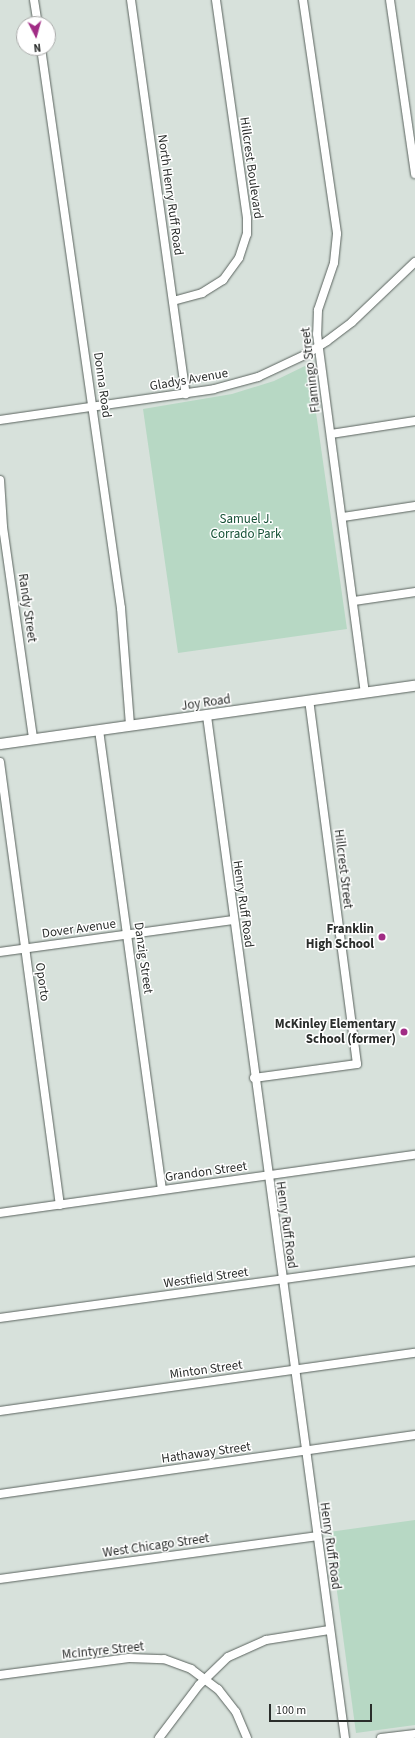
<!DOCTYPE html>
<html>
<head>
<meta charset="utf-8">
<style>
  body { margin:0 }
  #map { position:relative; width:415px; height:1738px; overflow:hidden; background:#d7e1db; font-family:"Source Sans 3",sans-serif }
  div>[style] { position:absolute }
  [style*='--x'] { left:calc(var(--x)*1px); top:calc(var(--y)*1px); width:calc(var(--w)*1px); rotate:calc(var(--a)*1deg) }
  .green>* { inset:0; background:#b7d8c4 }
  .roads { filter:drop-shadow(0 0 1px #5a635e) drop-shadow(0 0 1px #5a635e) }
  .minor>* { height:8px; margin:-4px; padding:0 4px; transform-origin:4px; border-radius:4px; background:#fff }
  .tertiary>* { height:10px; margin:-5px; padding:0 5px; transform-origin:5px; border-radius:5px; background:#fff }
  .dots>* { width:11px; height:11px; translate:-50% -50%; box-sizing:border-box; border:2px solid #fff; border-radius:50% }
  span { translate:-50% -50%; white-space:nowrap; text-align:center; line-height:1.15; -webkit-text-stroke:3px #fff; paint-order:stroke }
  .street-label { font-size:13px; color:#2a2d2b }
  .park-label { font-size:13px; color:#165136 }
  .poi-label { font-size:13px; color:#2a2d2b; font-weight:700 }
  .right { translate:-100% -50%; text-align:right }
  .north { position:absolute; left:16px; top:16px; width:40px; height:40px; box-sizing:border-box; background:#fff; border:1px solid #aaabaa; border-radius:50%; rotate:174deg; font-size:11px; font-weight:700; line-height:16px; text-align:center; color:#2a2d2b }
  .north::after { content:''; display:block; margin:auto; width:14px; height:18px; background:#a12c85; clip-path:polygon(50% 0,100% 100%,50% 72%,0 100%) }
  .scale { position:absolute; left:269px; top:1704px; width:103px; height:18px; box-sizing:border-box; border:2px solid #2a2d2b; border-top:0; padding-left:5px; font-size:12px; line-height:14px; white-space:nowrap; color:#2a2d2b; -webkit-text-stroke:3px #fff; paint-order:stroke }
</style>
</head>
<body>
<div id="map">
  <div class="green">
    <i style="clip-path:polygon(309px 364px,347px 629px,178px 653px,143px 409px,232px 394px,274px 381px)"></i>
    <i style="clip-path:polygon(415px 1520px,415px 1725px,356px 1733px,329px 1532px)"></i>
  </div>
  <div class="roads">
    <div class="minor">
      <i style="--x:34;--y:0;--w:24;--a:81"></i>
      <i style="--x:131;--y:0;--w:398;--a:82.1"></i>
      <i style="--x:303;--y:0;--w:236;--a:81.7"></i>
      <i style="--x:337;--y:234;--w:29;--a:96"></i>
      <i style="--x:334;--y:263;--w:50;--a:108.8"></i>
      <i style="--x:318;--y:310;--w:24;--a:92"></i>
      <i style="--x:317;--y:334;--w:362;--a:82.4"></i>
      <i style="--x:390;--y:0;--w:176;--a:81.8"></i>
      <i style="--x:41;--y:48;--w:566;--a:81.87"></i>
      <i style="--x:121;--y:608;--w:118;--a:85.6"></i>
      <i style="--x:173;--y:301;--w:30;--a:-15"></i>
      <i style="--x:202;--y:293;--w:25;--a:-32"></i>
      <i style="--x:223;--y:280;--w:27;--a:-54"></i>
      <i style="--x:239;--y:258;--w:25;--a:-72"></i>
      <i style="--x:247;--y:234;--w:16;--a:-90"></i>
      <i style="--x:247;--y:218;--w:220;--a:-98.1"></i>
      <i style="--x:0;--y:420;--w:216;--a:-8.2"></i>
      <i style="--x:214;--y:389;--w:46;--a:-15.3"></i>
      <i style="--x:258;--y:377;--w:52;--a:-25.1"></i>
      <i style="--x:305;--y:355;--w:26;--a:-32"></i>
      <i style="--x:327;--y:341;--w:31;--a:-37"></i>
      <i style="--x:352;--y:322;--w:87;--a:-43.6"></i>
      <i style="--x:331;--y:434;--w:85;--a:-8.8"></i>
      <i style="--x:0;--y:480;--w:47;--a:86.3"></i>
      <i style="--x:3;--y:527;--w:214;--a:81.9"></i>
      <i style="--x:343;--y:517;--w:73;--a:-8.7"></i>
      <i style="--x:354;--y:601;--w:62;--a:-8.4"></i>
      <i style="--x:207;--y:716;--w:1031;--a:82.31"></i>
      <i style="--x:99;--y:730;--w:464;--a:82.2"></i>
      <i style="--x:0;--y:762;--w:447;--a:82.3"></i>
      <i style="--x:0;--y:952;--w:235;--a:-7.8"></i>
      <i style="--x:254;--y:1078;--w:104;--a:-7.7"></i>
      <i style="--x:357;--y:1064;--w:366;--a:-97.5"></i>
      <i style="--x:0;--y:1213;--w:419;--a:-8"></i>
      <i style="--x:0;--y:1318;--w:419;--a:-7.8"></i>
      <i style="--x:0;--y:1411;--w:419;--a:-8"></i>
      <i style="--x:0;--y:1494;--w:419;--a:-8.1"></i>
      <i style="--x:0;--y:1579;--w:319;--a:-7.7"></i>
      <i style="--x:0;--y:1675;--w:130;--a:-7.5"></i>
      <i style="--x:129;--y:1658;--w:35;--a:2"></i>
      <i style="--x:164;--y:1659;--w:29;--a:20"></i>
      <i style="--x:191;--y:1669;--w:34;--a:37"></i>
      <i style="--x:218;--y:1689;--w:29;--a:52"></i>
      <i style="--x:236;--y:1712;--w:28;--a:67"></i>
      <i style="--x:159;--y:1738;--w:66;--a:-53"></i>
      <i style="--x:199;--y:1685;--w:40;--a:-44"></i>
      <i style="--x:228;--y:1657;--w:42;--a:-24.1"></i>
      <i style="--x:266;--y:1640;--w:64;--a:-9"></i>
      <i style="--x:381;--y:1738;--w:34;--a:-7"></i>
    </div>
    <div class="tertiary">
      <i style="--x:0;--y:744;--w:419;--a:-8"></i>
    </div>
  </div>
  <div class="dots">
    <i style="left:382px;top:937px;background:#a12c85"></i>
    <i style="left:404px;top:1032px;background:#a12c85"></i>
  </div>
  <div class="street-label">
    <span style="left:251px;top:168px;rotate:82deg">Hillcrest Boulevard</span>
    <span style="left:170px;top:195px;rotate:82deg">North Henry Ruff Road</span>
    <span style="left:311px;top:370px;rotate:-97deg">Flamingo Street</span>
    <span style="left:189px;top:380px;rotate:-10deg">Gladys Avenue</span>
    <span style="left:102px;top:385px;rotate:82deg">Donna Road</span>
    <span style="left:27px;top:608px;rotate:82deg">Randy Street</span>
    <span style="left:206px;top:703px;rotate:-8deg">Joy Road</span>
    <span style="left:343px;top:869px;rotate:83deg">Hillcrest Street</span>
    <span style="left:243px;top:904px;rotate:82deg">Henry Ruff Road</span>
    <span style="left:79px;top:929px;rotate:-8deg">Dover Avenue</span>
    <span style="left:143px;top:958px;rotate:82deg">Danzig Street</span>
    <span style="left:42px;top:982px;rotate:82deg">Oporto</span>
    <span style="left:206px;top:1172px;rotate:-8deg">Grandon Street</span>
    <span style="left:286px;top:1225px;rotate:82deg">Henry Ruff Road</span>
    <span style="left:206px;top:1278px;rotate:-8deg">Westfield Street</span>
    <span style="left:206px;top:1370px;rotate:-8deg">Minton Street</span>
    <span style="left:206px;top:1453px;rotate:-8deg">Hathaway Street</span>
    <span style="left:156px;top:1546px;rotate:-8deg">West Chicago Street</span>
    <span style="left:330px;top:1546px;rotate:82deg">Henry Ruff Road</span>
    <span style="left:103px;top:1651px;rotate:-6deg">McIntyre Street</span>
  </div>
  <div class="park-label">
    <span style="left:246px;top:527px">Samuel J.<br>Corrado Park</span>
  </div>
  <div class="poi-label">
    <span class="right" style="left:374px;top:937px">Franklin<br>High School</span>
    <span class="right" style="left:396px;top:1032px">McKinley Elementary<br>School (former)</span>
  </div>
  <div class="north">N</div>
  <div class="scale">100 m</div>
</div>
</body>
</html>
